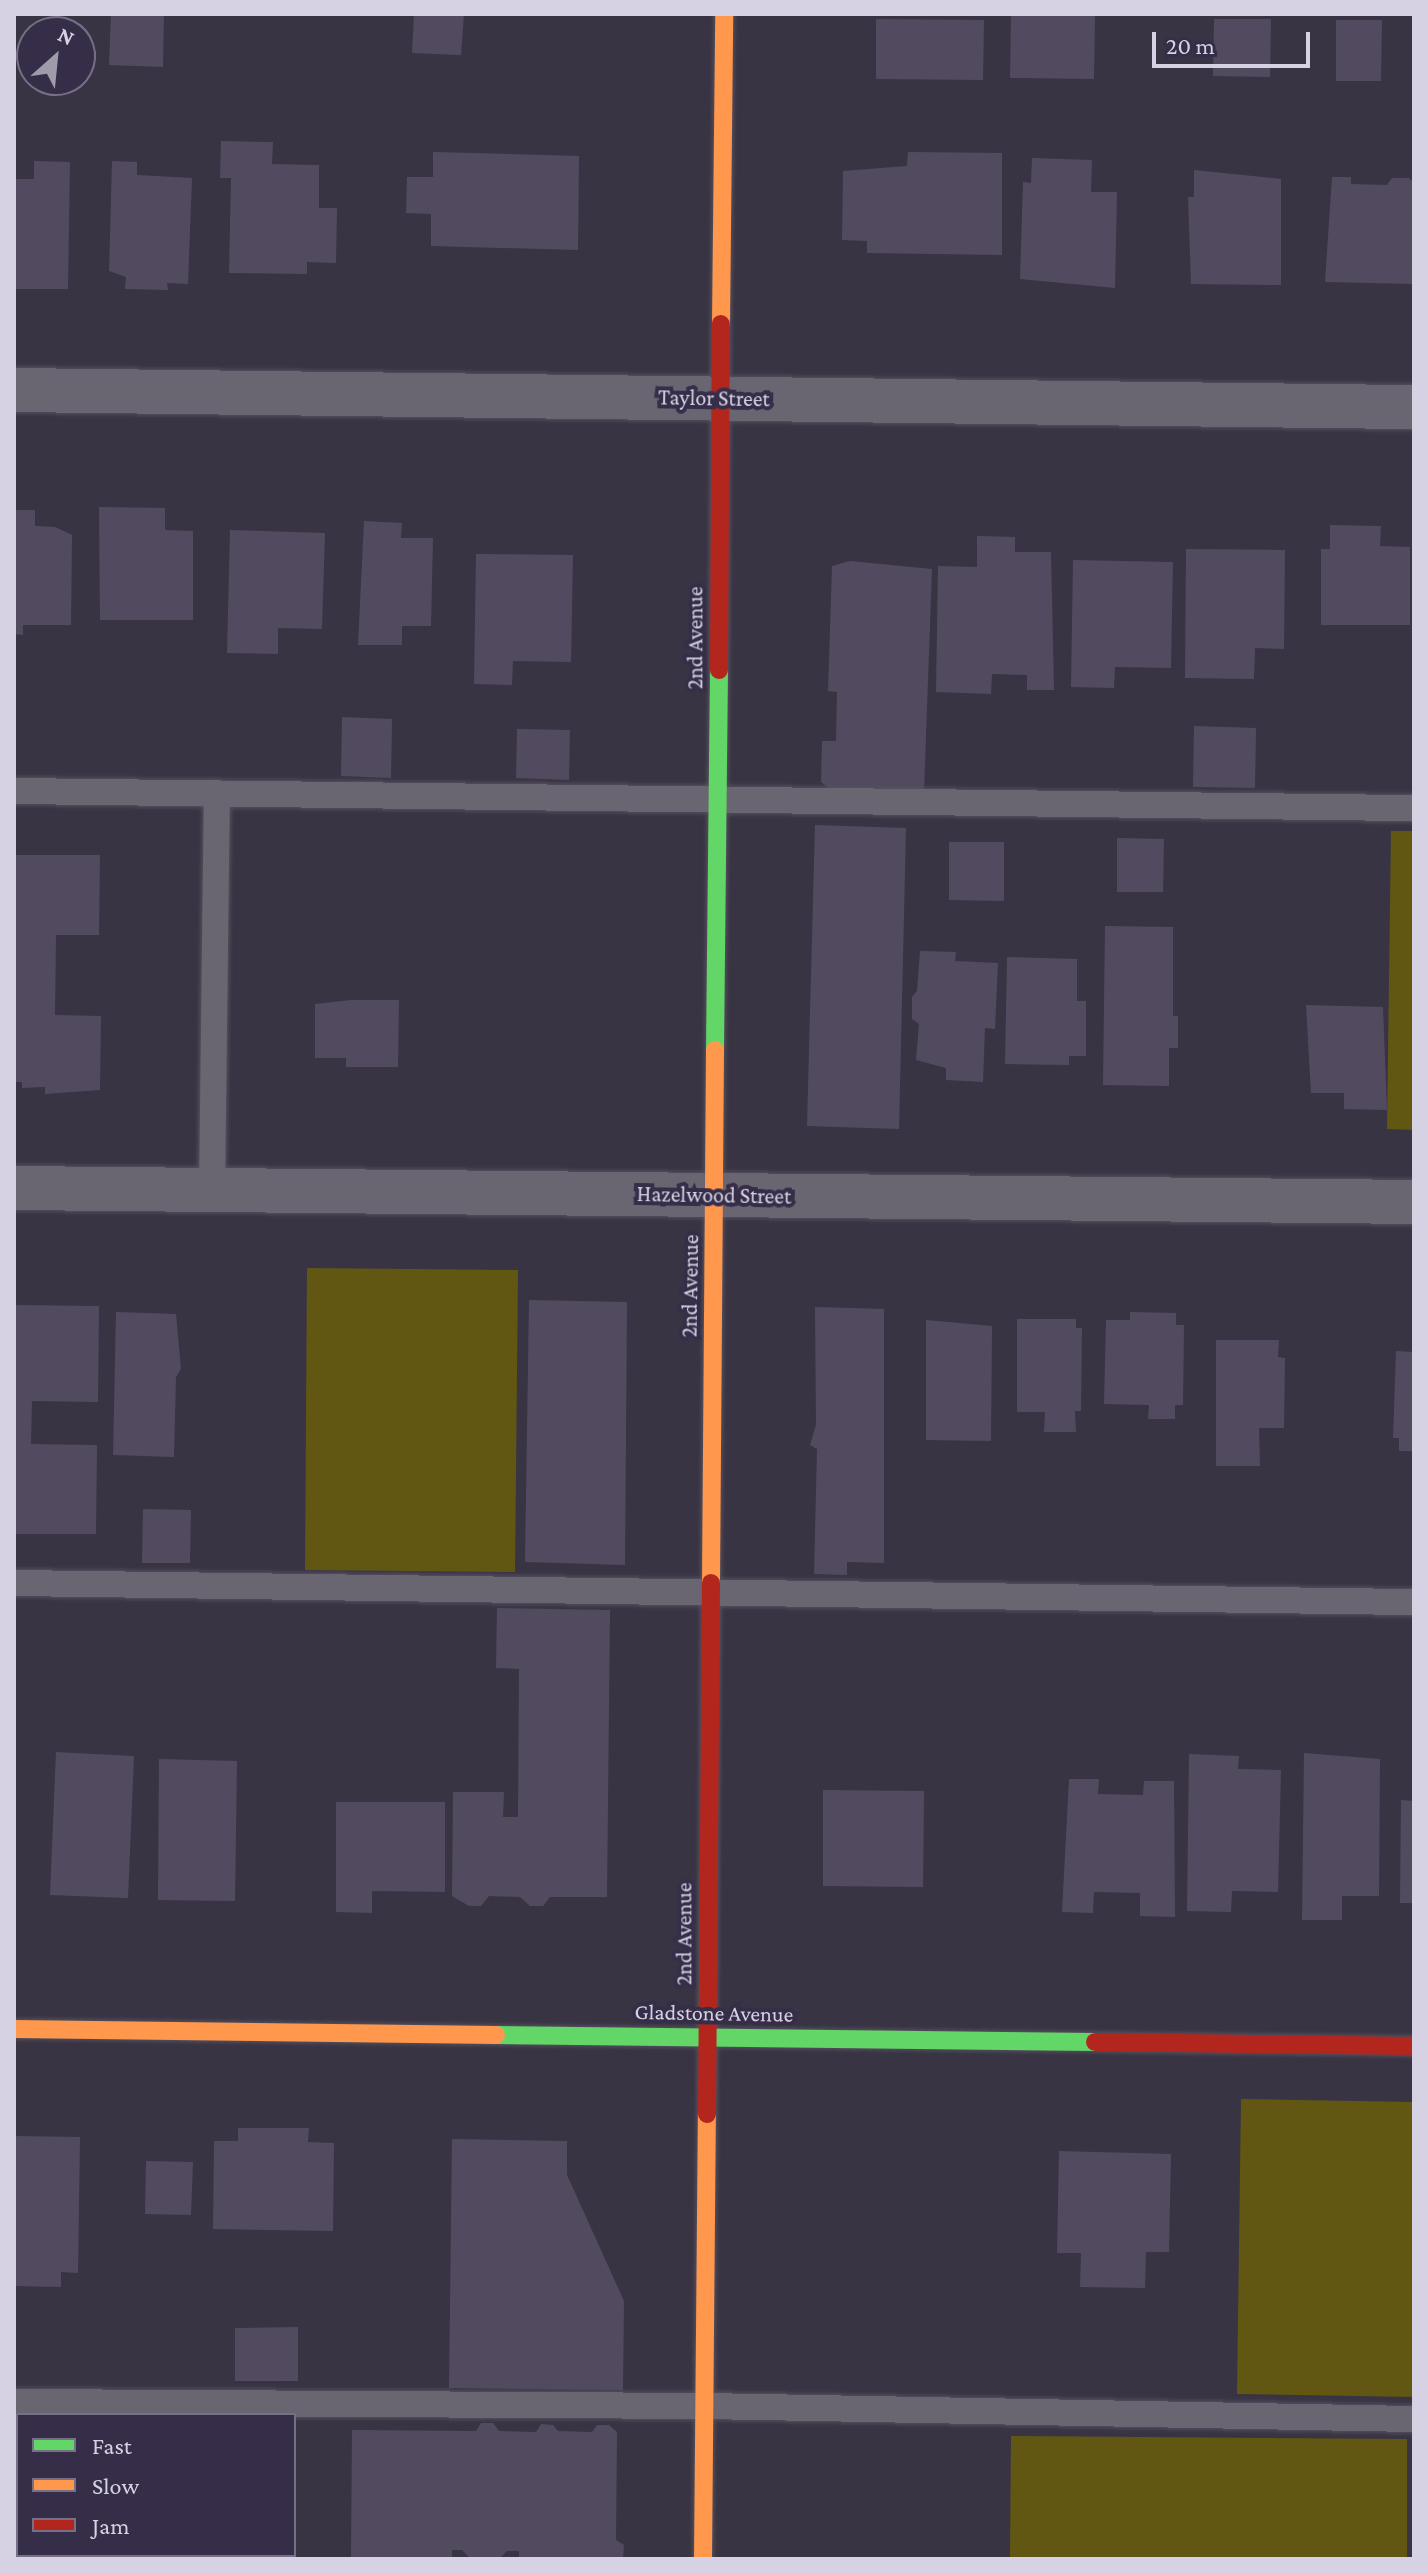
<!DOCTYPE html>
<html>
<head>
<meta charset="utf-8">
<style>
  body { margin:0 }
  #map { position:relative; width:1428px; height:2573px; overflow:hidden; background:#393443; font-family:"Crimson Pro",serif }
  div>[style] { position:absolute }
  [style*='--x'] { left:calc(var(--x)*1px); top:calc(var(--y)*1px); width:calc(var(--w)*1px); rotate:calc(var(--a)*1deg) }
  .green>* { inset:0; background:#615713 }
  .building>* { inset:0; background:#524b60 }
  .roads { filter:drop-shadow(0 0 2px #55505e) drop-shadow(0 0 2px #55505e) }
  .lane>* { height:26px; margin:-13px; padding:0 13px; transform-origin:13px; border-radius:13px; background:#696571 }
  .street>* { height:44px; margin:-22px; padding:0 22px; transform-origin:22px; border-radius:22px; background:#696571 }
  .fast>* { height:18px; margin:-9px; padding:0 9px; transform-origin:9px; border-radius:9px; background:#63d668 }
  .slow>* { height:18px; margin:-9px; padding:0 9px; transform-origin:9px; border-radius:9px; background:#ff974d }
  .jam>* { height:18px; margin:-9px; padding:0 9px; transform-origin:9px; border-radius:9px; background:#b3261e }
  span { translate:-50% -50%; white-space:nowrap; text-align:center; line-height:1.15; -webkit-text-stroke:8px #362e49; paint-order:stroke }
  .street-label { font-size:22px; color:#d6d2e3 }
  .frame { position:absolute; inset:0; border:16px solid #d6d2e3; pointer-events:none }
  .legend { position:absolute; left:16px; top:2413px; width:280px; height:144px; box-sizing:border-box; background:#362e49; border:2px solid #767087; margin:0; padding:10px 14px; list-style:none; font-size:24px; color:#d6d2e3 }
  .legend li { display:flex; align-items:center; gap:16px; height:40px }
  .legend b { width:40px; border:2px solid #767087 }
  .north { position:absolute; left:16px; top:16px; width:80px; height:80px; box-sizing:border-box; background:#362e49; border:2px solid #767087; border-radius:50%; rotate:27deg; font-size:22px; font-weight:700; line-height:32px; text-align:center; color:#d6d2e3 }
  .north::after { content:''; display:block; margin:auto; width:28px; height:36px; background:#9f9bab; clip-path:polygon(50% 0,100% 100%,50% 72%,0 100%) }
  .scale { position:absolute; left:1152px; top:32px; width:158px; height:36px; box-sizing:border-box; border:4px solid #d6d2e3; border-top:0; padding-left:10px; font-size:24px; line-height:28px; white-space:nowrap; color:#d6d2e3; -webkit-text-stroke:6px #362e49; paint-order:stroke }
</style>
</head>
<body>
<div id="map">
  <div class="green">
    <i style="clip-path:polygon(1391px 831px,1414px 831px,1414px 1130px,1387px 1129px)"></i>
    <i style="clip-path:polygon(307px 1268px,518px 1270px,515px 1572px,305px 1570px)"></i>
    <i style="clip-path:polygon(1241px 2099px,1414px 2102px,1414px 2397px,1237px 2394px)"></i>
    <i style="clip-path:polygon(14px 2435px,18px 2555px,76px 2559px,14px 2559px)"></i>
    <i style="clip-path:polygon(1011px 2436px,1407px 2439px,1407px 2559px,1010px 2559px)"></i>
  </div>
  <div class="building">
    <i style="clip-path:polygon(111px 14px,164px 14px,163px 67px,109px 65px)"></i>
    <i style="clip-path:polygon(414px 14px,464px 14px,461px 55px,412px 53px)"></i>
    <i style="clip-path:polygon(1011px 14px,1095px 15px,1094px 79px,1010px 78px)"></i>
    <i style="clip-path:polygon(876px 19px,984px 20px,983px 80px,876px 79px)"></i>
    <i style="clip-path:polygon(1214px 19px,1271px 19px,1270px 77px,1213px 76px)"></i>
    <i style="clip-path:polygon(1336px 20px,1382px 20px,1381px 81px,1336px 81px)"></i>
    <i style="clip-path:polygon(221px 141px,273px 142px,272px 164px,319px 165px,319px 208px,337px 208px,336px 263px,307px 262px,307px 274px,229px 273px,231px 178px,220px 178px)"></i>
    <i style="clip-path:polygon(433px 152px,579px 156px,578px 250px,431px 246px,431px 214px,406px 213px,407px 177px,433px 177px)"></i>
    <i style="clip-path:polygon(908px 152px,1002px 153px,1002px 255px,867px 253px,867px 241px,842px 240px,843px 171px,907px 166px)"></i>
    <i style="clip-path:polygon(1032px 158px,1092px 160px,1091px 192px,1117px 192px,1115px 288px,1020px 279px,1023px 182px,1031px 183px)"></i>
    <i style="clip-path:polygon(34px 161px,70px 162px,68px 289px,14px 289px,14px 179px,34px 179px)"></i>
    <i style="clip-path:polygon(112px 161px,137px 162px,137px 175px,192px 178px,188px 284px,167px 283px,168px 290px,125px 289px,126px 277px,109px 271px)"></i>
    <i style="clip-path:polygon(1194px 170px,1281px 179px,1281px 285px,1191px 284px,1188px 197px,1194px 197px)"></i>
    <i style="clip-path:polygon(1332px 177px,1351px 177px,1351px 184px,1387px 185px,1392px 178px,1409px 178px,1414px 183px,1413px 284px,1325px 282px)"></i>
    <i style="clip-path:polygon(99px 507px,165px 508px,165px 530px,193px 531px,193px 620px,100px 620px)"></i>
    <i style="clip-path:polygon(14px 510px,35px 510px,35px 526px,55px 527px,72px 535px,71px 625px,23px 625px,23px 635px,14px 634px)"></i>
    <i style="clip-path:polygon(364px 521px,402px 523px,401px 538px,433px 538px,431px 626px,402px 626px,402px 645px,358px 645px)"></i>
    <i style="clip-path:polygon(1330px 525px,1381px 526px,1380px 546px,1410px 547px,1410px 625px,1321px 625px,1321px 549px,1330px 549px)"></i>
    <i style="clip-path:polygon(230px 530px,325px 533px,322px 629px,278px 628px,278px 654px,227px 653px)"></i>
    <i style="clip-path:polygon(977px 536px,1015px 537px,1015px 552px,1051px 552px,1054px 690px,1027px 690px,1027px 675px,992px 674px,991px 694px,936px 692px,938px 566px,977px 567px)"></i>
    <i style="clip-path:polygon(1186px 549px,1285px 550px,1284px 649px,1255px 648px,1254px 679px,1185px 678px)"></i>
    <i style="clip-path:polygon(476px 554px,573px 555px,571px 662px,513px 661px,512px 685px,474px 684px)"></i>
    <i style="clip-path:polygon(1073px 560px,1173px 562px,1171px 668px,1115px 667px,1114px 688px,1071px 687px)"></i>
    <i style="clip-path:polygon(850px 561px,932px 569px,924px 792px,830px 789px,821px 782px,822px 741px,836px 741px,837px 692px,828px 691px,832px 566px)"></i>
    <i style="clip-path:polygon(342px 717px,392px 719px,391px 778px,341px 776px)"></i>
    <i style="clip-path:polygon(1194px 726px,1256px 728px,1255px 788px,1193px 787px)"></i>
    <i style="clip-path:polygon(517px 729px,570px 730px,569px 780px,516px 778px)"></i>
    <i style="clip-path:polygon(815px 825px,906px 828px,899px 1129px,807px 1126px)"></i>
    <i style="clip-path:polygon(1117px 838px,1164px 839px,1163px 892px,1117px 892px)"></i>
    <i style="clip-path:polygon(949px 842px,1004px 842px,1004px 901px,949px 900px)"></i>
    <i style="clip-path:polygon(14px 855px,100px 855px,99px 935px,56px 935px,55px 1015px,101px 1016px,100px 1090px,45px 1094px,45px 1087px,22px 1088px,22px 1082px,14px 1082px)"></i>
    <i style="clip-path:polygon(1105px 926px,1173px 927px,1173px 1016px,1178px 1016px,1178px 1048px,1169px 1048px,1169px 1086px,1103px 1085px)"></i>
    <i style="clip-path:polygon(920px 951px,956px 952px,955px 961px,998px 963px,995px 1029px,985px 1028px,983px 1082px,946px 1080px,946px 1068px,916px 1060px,919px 1024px,912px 1019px,912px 997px,917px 991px)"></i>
    <i style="clip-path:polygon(1007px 957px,1077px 959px,1077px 1001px,1086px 1001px,1086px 1056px,1069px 1056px,1069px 1065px,1005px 1064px)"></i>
    <i style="clip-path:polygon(351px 1000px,399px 1000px,398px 1067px,346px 1067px,346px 1058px,315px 1058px,315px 1004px)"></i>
    <i style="clip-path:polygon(1306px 1005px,1383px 1007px,1387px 1110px,1344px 1109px,1344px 1093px,1311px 1093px)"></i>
    <i style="clip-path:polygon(529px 1300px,627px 1302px,625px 1565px,525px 1562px)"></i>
    <i style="clip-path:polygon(14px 1305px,99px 1306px,98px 1402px,32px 1401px,31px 1444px,97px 1445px,96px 1534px,14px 1534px)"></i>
    <i style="clip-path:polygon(815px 1307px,884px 1309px,884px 1563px,847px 1562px,847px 1575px,814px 1574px,817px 1449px,810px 1445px,816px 1425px)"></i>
    <i style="clip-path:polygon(116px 1312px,176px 1314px,181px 1369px,176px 1377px,174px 1457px,113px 1455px)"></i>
    <i style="clip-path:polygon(1130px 1312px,1176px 1313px,1176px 1325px,1184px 1325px,1183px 1405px,1175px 1405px,1175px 1419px,1148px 1419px,1149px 1405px,1104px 1404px,1106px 1320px,1130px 1320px)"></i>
    <i style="clip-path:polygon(1017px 1319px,1076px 1319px,1076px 1328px,1082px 1328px,1081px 1411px,1075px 1411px,1076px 1432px,1044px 1432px,1045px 1412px,1017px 1412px)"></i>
    <i style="clip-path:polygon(926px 1320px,992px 1326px,991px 1441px,926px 1440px)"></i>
    <i style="clip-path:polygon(1216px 1340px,1279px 1340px,1278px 1357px,1285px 1358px,1284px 1428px,1259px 1428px,1260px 1466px,1216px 1466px)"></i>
    <i style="clip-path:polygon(1396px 1351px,1414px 1352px,1414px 1451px,1399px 1451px,1399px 1438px,1393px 1438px)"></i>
    <i style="clip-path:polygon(143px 1509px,191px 1510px,190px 1563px,142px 1563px)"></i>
    <i style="clip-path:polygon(497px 1608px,610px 1610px,607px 1897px,550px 1897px,543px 1906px,530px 1906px,520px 1897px,489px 1896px,481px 1906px,469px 1906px,452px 1896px,453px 1792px,504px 1792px,503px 1817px,518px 1817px,519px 1669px,496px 1668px)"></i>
    <i style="clip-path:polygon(56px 1752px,134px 1756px,128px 1898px,50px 1895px)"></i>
    <i style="clip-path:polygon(1304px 1753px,1380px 1759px,1379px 1896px,1342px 1896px,1342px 1920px,1302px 1920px)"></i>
    <i style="clip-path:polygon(1189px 1754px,1239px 1756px,1238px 1769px,1281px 1770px,1278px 1892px,1232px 1891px,1231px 1912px,1187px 1911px)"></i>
    <i style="clip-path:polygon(159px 1759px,237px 1761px,235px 1901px,158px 1900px)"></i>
    <i style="clip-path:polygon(1069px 1779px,1099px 1779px,1098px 1794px,1143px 1795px,1144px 1781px,1174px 1781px,1175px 1917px,1140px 1916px,1140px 1893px,1094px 1892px,1093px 1913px,1062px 1912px)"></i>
    <i style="clip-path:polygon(823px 1790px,924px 1791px,923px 1887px,823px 1886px)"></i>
    <i style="clip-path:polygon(1401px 1800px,1414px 1801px,1414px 1903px,1400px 1903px)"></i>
    <i style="clip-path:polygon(336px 1802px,445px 1802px,445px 1892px,372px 1891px,372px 1913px,336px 1912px)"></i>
    <i style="clip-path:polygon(238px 2128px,309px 2128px,308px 2142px,334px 2143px,333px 2231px,213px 2229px,214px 2141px,238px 2141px)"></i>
    <i style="clip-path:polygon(14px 2136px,80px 2137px,78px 2273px,61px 2272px,61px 2287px,14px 2286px)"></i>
    <i style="clip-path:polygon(452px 2139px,567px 2141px,567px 2175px,624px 2301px,623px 2390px,449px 2388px)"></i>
    <i style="clip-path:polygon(1059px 2151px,1171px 2154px,1169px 2252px,1146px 2252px,1145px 2288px,1080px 2287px,1081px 2253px,1057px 2253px)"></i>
    <i style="clip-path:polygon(146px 2161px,193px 2162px,191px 2215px,145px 2214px)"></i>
    <i style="clip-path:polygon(298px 2327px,298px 2381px,235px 2381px,235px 2328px)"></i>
    <i style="clip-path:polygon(481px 2423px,493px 2423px,499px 2431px,536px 2432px,541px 2424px,553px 2425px,558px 2431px,592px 2432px,597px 2425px,609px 2425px,617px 2432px,616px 2540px,624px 2545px,623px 2559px,519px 2559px,519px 2551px,507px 2551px,499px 2559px,469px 2557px,462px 2550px,452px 2550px,452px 2559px,351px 2559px,352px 2430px,476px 2431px)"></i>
  </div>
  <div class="roads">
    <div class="lane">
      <i style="--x:14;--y:791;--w:1400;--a:0.7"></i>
      <i style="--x:212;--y:1191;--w:398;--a:-89.3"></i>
      <i style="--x:14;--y:1583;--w:1400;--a:0.78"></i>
      <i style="--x:14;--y:2402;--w:690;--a:0.33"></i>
      <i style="--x:704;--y:2406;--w:710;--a:1.05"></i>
    </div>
    <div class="street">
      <i style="--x:14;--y:390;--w:1400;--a:0.7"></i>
      <i style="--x:14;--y:1188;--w:1400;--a:0.57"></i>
    </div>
    <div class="fast">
      <i style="--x:715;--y:1050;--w:380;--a:-89.4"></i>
      <i style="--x:496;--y:2035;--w:599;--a:0.67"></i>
    </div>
    <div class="slow">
      <i style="--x:721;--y:324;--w:310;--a:-89.4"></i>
      <i style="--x:711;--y:1583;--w:533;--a:-89.57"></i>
      <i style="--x:14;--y:2029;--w:482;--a:0.7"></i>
      <i style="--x:703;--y:2559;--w:445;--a:-89.5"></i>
    </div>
    <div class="jam">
      <i style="--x:719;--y:670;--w:346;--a:-89.7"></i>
      <i style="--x:1095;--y:2042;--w:319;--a:0.7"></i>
      <i style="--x:707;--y:2114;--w:531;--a:-89.57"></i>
    </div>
  </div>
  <div class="street-label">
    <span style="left:714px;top:398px;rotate:1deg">Taylor Street</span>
    <span style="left:695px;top:638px;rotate:-90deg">2nd Avenue</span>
    <span style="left:714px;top:1195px;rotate:1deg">Hazelwood Street</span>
    <span style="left:690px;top:1286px;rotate:-89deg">2nd Avenue</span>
    <span style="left:684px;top:1934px;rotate:-90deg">2nd Avenue</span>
    <span style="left:714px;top:2013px;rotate:1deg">Gladstone Avenue</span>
  </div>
  <div class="frame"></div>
  <ul class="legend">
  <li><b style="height:10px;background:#63d668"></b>Fast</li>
  <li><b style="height:10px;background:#ff974d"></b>Slow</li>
  <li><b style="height:10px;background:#b3261e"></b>Jam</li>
  </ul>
  <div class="north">N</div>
  <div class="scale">20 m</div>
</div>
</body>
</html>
